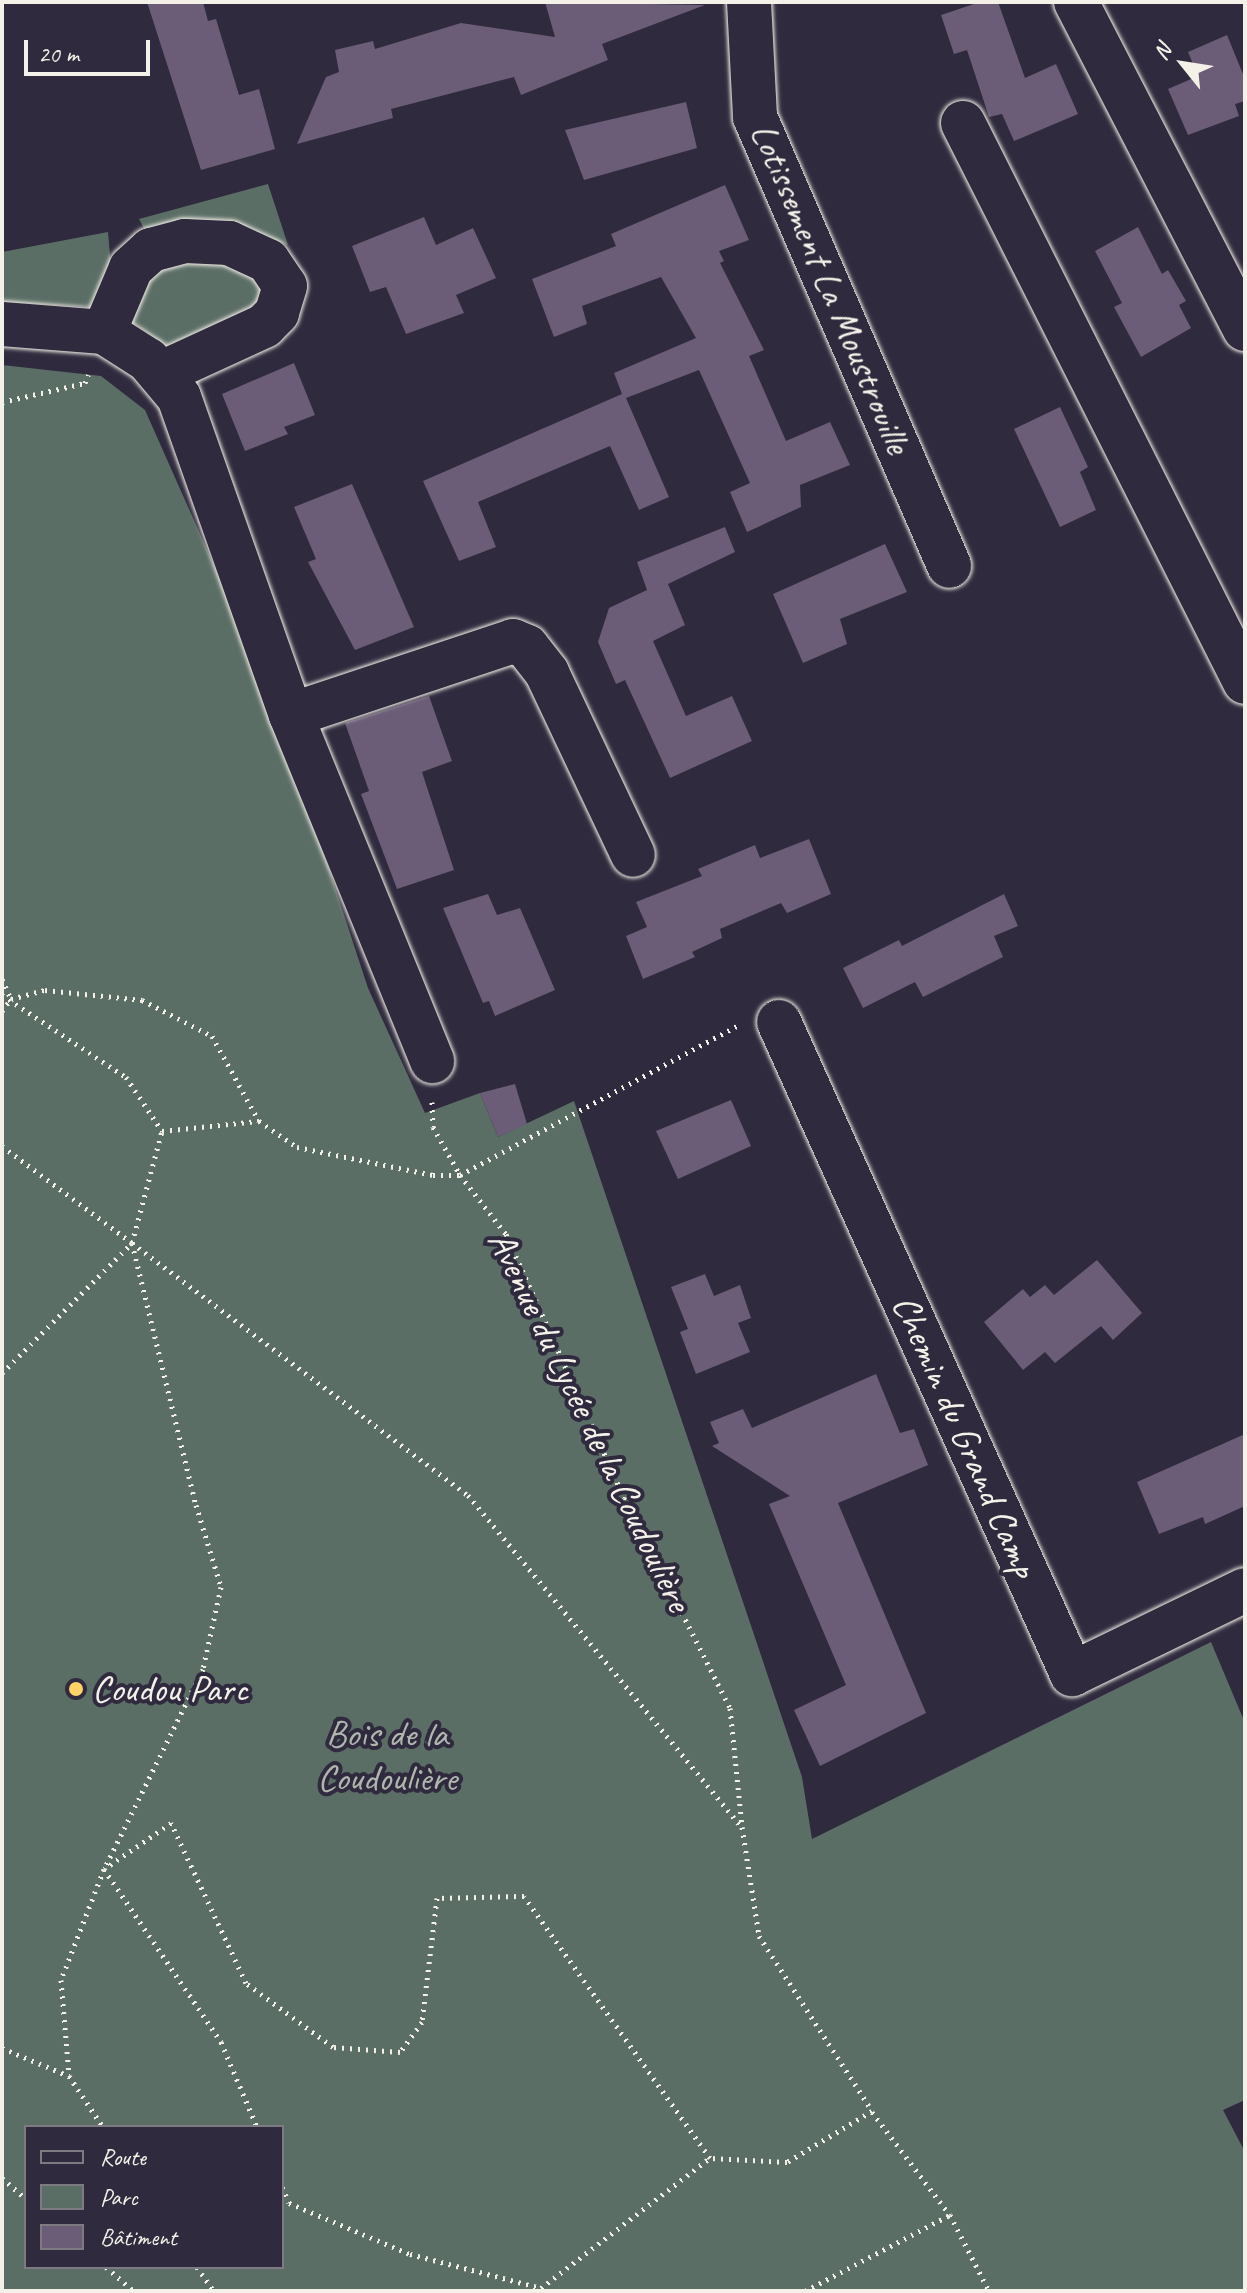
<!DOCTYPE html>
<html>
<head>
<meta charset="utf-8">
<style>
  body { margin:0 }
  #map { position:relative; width:1247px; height:2293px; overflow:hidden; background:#2f2a3d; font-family:Caveat,sans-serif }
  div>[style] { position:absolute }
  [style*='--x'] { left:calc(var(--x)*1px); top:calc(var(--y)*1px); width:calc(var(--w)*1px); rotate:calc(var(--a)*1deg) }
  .green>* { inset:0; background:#5b6e66 }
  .building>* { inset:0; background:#6b5c77 }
  .path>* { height:5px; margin-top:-2.5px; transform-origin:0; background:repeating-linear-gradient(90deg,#f4f1e8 0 2px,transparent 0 8px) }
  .roads { filter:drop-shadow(0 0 2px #f4f1e8) drop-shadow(0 0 2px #f4f1e8) }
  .minor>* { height:44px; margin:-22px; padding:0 22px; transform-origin:22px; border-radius:22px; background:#2f2a3d }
  .dots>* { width:22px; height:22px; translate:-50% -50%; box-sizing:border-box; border:4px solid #2f2a3d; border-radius:50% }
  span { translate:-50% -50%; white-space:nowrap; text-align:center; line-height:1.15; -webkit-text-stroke:8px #2f2a3d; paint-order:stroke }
  .street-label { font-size:38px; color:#f4f1e8 }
  .poi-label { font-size:38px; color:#f4f1e8 }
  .left { translate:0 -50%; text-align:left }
  .park-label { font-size:38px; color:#afb6ae }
  .frame { position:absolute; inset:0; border:4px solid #f4f1e8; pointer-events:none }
  .legend { position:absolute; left:24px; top:2125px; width:260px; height:144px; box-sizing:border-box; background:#2f2a3d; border:2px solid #7e7a81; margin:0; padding:10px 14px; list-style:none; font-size:24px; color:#f4f1e8 }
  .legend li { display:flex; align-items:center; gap:16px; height:40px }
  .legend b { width:40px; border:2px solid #7e7a81 }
  .north { position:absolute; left:1143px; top:24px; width:80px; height:80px; -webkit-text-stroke:6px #2f2a3d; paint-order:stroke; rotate:300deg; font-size:22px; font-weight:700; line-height:32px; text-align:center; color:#f4f1e8 }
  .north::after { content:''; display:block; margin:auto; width:28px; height:36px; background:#f4f1e8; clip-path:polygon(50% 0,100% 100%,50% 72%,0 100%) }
  .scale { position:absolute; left:24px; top:40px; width:126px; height:36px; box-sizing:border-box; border:4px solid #f4f1e8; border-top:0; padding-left:10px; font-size:24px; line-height:28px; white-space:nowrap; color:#f4f1e8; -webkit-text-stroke:6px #2f2a3d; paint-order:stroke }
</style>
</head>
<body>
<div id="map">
  <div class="green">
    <i style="clip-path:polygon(268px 184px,288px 245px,236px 226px,148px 236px,139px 219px)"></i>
    <i style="clip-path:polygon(108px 232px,111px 266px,95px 307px,2px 302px,2px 252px)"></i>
    <i style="clip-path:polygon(218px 249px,267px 280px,259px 318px,171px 349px,128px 319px,142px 278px,166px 259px)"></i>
    <i style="clip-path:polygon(evenodd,2px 365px,101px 376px,145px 410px,272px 696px,368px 988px,425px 1113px,480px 1093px,498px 1137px,574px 1101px,802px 1777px,812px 1839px,1211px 1642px,1245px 1723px,1245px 2100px,1223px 2110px,1245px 2152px,1245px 2291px,2px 2291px,2px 365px,26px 2127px,282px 2127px,282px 2267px,26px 2267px,26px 2127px)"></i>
  </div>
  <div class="building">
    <i style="clip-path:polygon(147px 2px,203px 2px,208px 21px,216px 19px,239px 95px,259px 89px,275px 149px,201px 170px)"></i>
    <i style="clip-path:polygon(545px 2px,705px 5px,602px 44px,608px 60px,521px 95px,514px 77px,391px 109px,393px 118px,297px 144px,326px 77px,339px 72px,335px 50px,373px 41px,375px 49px,461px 23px,555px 37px)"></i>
    <i style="clip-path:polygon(980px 2px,998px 2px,1025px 78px,1056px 64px,1078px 114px,1014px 141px,1002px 114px,989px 117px,967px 50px,954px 54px,941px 15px)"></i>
    <i style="clip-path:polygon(1227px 35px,1245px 79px,1245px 101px,1235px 104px,1239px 116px,1188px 135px,1168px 89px,1198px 76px,1188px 52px)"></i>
    <i style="clip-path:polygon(686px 102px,697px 148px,584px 180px,565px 130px)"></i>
    <i style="clip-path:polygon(725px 185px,749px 240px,719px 251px,724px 261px,720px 263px,764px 350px,749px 356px,786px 441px,830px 422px,850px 465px,800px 485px,801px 507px,747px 532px,730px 492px,750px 483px,699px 370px,626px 398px,669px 497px,639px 510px,610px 446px,478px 502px,496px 547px,459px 561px,423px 481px,622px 394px,614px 373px,696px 338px,661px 277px,582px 306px,587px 324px,554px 337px,532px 279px,616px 246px,611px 234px)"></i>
    <i style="clip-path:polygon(424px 217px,436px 245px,473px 228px,496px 278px,456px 295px,464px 313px,406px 334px,386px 287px,370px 292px,352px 246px)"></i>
    <i style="clip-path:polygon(1138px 227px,1162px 274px,1168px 270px,1186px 301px,1179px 305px,1191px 328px,1141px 357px,1114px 307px,1122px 303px,1095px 251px)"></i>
    <i style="clip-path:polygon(294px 363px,315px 415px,284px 427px,288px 434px,245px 451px,222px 394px)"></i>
    <i style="clip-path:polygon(1060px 407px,1088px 467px,1080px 472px,1096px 510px,1060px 527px,1014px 429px)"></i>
    <i style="clip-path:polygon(352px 484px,414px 627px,355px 650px,308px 562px,316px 559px,294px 507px)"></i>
    <i style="clip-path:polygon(725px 527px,735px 552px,668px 584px,685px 625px,653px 641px,686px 716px,732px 696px,752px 741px,670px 778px,625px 680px,616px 684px,598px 642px,609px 608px,647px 590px,637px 562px)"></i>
    <i style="clip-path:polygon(885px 544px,907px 592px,840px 619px,847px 644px,803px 663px,773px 594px)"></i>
    <i style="clip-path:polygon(429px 696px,452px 761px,422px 772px,454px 870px,397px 889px,361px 794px,369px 791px,345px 723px)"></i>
    <i style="clip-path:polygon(809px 839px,831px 894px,787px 913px,781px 903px,720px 929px,722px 938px,692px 952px,695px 957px,643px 979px,626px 936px,647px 927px,636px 902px,702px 876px,698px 869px,755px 845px,760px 858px)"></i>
    <i style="clip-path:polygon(488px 894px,497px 915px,520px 908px,555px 990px,495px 1016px,489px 1001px,483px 1003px,443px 908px)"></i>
    <i style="clip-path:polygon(1004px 894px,1018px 926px,994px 936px,1003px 957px,923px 997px,915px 982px,863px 1008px,843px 968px,899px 940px,902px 946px)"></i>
    <i style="clip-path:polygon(515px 1084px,527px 1124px,498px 1137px,480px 1093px)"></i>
    <i style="clip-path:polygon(731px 1100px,751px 1146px,678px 1179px,656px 1131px)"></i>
    <i style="clip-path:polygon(1097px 1260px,1142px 1313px,1113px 1340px,1101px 1326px,1055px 1363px,1045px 1352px,1023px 1370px,984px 1322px,1023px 1289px,1030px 1297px,1045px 1285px,1054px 1295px)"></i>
    <i style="clip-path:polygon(705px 1274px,714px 1296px,740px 1285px,751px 1318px,738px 1323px,750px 1352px,696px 1374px,680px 1332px,688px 1329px,671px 1287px)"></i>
    <i style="clip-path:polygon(876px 1374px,900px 1433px,914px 1429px,928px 1465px,838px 1503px,926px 1713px,820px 1766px,794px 1710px,846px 1685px,769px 1504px,790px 1496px,712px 1446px,719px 1443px,710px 1422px,743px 1409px,752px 1428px)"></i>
    <i style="clip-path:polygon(1245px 1434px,1245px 1506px,1205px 1524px,1203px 1517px,1159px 1534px,1137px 1482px)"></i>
  </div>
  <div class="path">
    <i style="--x:2;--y:402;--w:85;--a:-12.9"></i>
    <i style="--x:85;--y:383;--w:9;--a:-69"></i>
    <i style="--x:2;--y:979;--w:22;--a:66"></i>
    <i style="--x:11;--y:999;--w:35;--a:-15"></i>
    <i style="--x:45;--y:990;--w:98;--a:5.9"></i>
    <i style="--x:142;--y:1000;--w:79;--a:27.2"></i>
    <i style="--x:212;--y:1036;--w:97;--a:61.1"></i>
    <i style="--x:259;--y:1121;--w:46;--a:34.4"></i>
    <i style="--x:297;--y:1147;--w:139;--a:11.6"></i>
    <i style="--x:433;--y:1175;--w:27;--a:0"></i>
    <i style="--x:460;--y:1175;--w:316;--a:-28.3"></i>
    <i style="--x:2;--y:995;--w:149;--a:33.5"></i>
    <i style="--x:126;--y:1077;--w:65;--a:56.3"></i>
    <i style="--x:2;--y:1011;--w:15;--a:-53"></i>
    <i style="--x:432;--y:1102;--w:25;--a:88"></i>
    <i style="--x:433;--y:1127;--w:55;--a:60.6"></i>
    <i style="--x:460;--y:1175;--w:75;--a:52.1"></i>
    <i style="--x:506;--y:1234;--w:289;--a:65.9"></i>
    <i style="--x:624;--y:1498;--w:235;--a:63.2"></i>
    <i style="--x:730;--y:1708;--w:119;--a:84.2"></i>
    <i style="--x:2;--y:1146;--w:162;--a:36.7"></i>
    <i style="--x:132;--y:1243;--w:270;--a:76.3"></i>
    <i style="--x:196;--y:1505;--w:86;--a:73"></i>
    <i style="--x:221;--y:1587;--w:84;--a:102.4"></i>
    <i style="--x:203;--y:1669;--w:223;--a:116.3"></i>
    <i style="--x:104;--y:1869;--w:209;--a:55.9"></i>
    <i style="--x:221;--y:2042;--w:92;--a:67"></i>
    <i style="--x:132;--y:1243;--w:116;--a:-75"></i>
    <i style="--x:162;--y:1131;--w:98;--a:-5.9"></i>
    <i style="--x:2;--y:1373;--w:184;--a:-45"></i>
    <i style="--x:132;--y:1243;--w:420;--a:36.9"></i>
    <i style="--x:468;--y:1495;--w:430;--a:50.5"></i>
    <i style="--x:742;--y:1827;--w:110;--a:81.1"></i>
    <i style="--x:759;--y:1936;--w:208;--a:57.1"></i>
    <i style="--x:872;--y:2111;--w:99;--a:149"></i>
    <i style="--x:787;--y:2162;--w:77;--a:-177"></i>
    <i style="--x:710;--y:2158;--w:321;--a:-125.4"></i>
    <i style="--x:524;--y:1896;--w:87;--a:178.7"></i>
    <i style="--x:437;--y:1898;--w:125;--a:96.9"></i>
    <i style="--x:422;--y:2022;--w:37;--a:126"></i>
    <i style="--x:400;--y:2052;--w:67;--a:-175.7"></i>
    <i style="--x:333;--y:2047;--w:108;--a:-143.7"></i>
    <i style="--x:246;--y:1983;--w:177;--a:-115.1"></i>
    <i style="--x:171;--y:1823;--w:81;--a:145.5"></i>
    <i style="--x:104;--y:1869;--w:119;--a:111.2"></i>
    <i style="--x:61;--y:1980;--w:96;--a:85.2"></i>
    <i style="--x:2;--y:2048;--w:73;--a:22.7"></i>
    <i style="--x:69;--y:2076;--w:61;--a:56.3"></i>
    <i style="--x:872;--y:2112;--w:129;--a:52.9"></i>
    <i style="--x:950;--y:2215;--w:85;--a:62.8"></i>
    <i style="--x:2;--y:2178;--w:32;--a:41"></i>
    <i style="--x:282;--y:2187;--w:17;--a:66"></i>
    <i style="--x:289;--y:2203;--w:131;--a:22.9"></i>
    <i style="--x:410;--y:2254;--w:135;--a:14.5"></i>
    <i style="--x:541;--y:2288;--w:213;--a:-37.6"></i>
    <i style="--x:106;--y:2267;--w:37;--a:41"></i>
    <i style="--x:197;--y:2267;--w:29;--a:55"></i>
    <i style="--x:805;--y:2291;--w:164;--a:-27.7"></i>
  </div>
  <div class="roads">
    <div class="minor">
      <i style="--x:749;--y:2;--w:115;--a:87"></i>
      <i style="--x:755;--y:117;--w:489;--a:66.6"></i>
      <i style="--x:1076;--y:2;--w:368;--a:62.7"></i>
      <i style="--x:963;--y:123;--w:626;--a:63.23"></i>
      <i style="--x:2;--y:324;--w:102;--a:4.5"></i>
      <i style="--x:104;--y:332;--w:52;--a:32.5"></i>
      <i style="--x:148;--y:360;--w:48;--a:50"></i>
      <i style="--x:179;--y:397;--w:337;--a:70.6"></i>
      <i style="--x:291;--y:715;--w:374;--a:67.8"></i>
      <i style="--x:104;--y:332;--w:69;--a:-67.1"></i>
      <i style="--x:131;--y:268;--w:27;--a:-42"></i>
      <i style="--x:151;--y:250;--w:35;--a:-15"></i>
      <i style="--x:185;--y:241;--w:44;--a:2.6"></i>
      <i style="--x:229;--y:243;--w:43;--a:24.8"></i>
      <i style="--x:268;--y:261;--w:30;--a:56"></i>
      <i style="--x:285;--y:286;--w:28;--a:107"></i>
      <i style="--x:277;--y:313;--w:18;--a:135"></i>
      <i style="--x:264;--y:326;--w:112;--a:155.3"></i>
      <i style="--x:291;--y:715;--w:234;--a:-18.4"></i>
      <i style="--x:513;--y:641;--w:15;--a:23"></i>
      <i style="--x:527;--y:647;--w:33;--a:52"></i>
      <i style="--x:547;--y:673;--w:201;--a:64.7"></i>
      <i style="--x:779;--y:1022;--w:715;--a:65.8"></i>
      <i style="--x:1072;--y:1674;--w:192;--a:-25.9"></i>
    </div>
  </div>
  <div class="dots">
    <i style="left:76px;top:1689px;background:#ffd166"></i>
  </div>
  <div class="street-label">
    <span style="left:831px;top:288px;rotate:67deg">Lotissement La Moustrouille</span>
    <span style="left:590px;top:1421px;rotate:64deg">Avenue du Lycée de la Coudoulière</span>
    <span style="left:965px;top:1436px;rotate:66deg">Chemin du Grand Camp</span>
  </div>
  <div class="poi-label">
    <span class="left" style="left:92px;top:1689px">Coudou Parc</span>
  </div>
  <div class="park-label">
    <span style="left:387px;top:1756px">Bois de la<br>Coudoulière</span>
  </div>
  <div class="frame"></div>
  <ul class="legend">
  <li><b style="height:10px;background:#2f2a3d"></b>Route</li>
  <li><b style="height:22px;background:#5b6e66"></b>Parc</li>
  <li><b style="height:22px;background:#6b5c77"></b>Bâtiment</li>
  </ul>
  <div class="north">N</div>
  <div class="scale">20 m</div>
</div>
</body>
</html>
